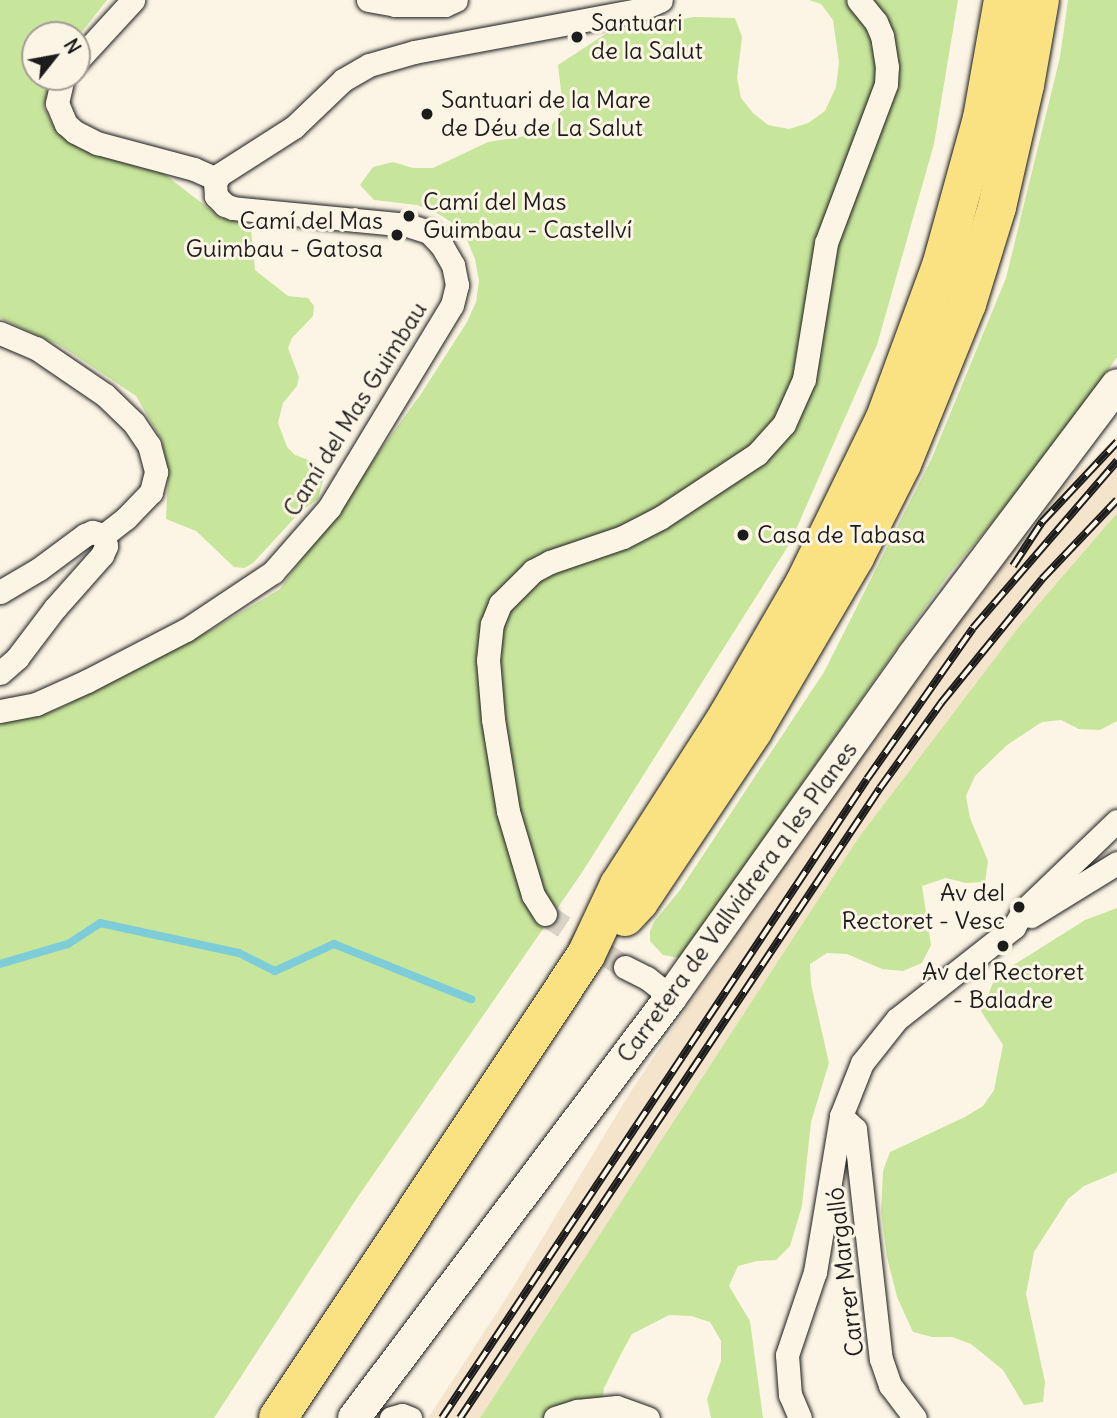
<!DOCTYPE html>
<html>
<head>
<meta charset="utf-8">
<style>
  body { margin:0 }
  #map { position:relative; width:1117px; height:1418px; overflow:hidden; background:#fcf5e5; font-family:Delius,sans-serif }
  div>[style] { position:absolute }
  [style*='--x'] { left:calc(var(--x)*1px); top:calc(var(--y)*1px); width:calc(var(--w)*1px); rotate:calc(var(--a)*1deg) }
  .built>* { inset:0; background:#f4e4cc }
  .green>* { inset:0; background:#c8e59c }
  .stream>* { height:8px; margin:-4px; padding:0 4px; transform-origin:4px; border-radius:4px; background:#7dcdd9 }
  .street-tunnel>* { height:23px; margin-top:-11.5px; transform-origin:0; background:repeating-linear-gradient(90deg,#dad4c7 0 23px,transparent 0 34px) }
  .roads { filter:drop-shadow(0 0 2px #1c1c1c) drop-shadow(0 0 2px #1c1c1c) }
  .street>* { height:23px; margin:-11.5px; padding:0 11.5px; transform-origin:11.5px; border-radius:11.5px; background:#fcf5e5 }
  .secondary>* { height:32px; margin:-16px; padding:0 16px; transform-origin:16px; border-radius:16px; background:#fcf5e5 }
  .highway>* { height:38px; margin:-19px; padding:0 19px; transform-origin:19px; border-radius:19px; background:#fae181 }
  .rail>* { height:8px; margin-top:-4px; transform-origin:0; background:repeating-linear-gradient(90deg,#fcf5e5 0 16px,#1c1c1c 0 32px); box-sizing:border-box; border-block:2px solid #1c1c1c }
  .dots>* { width:19px; height:19px; translate:-50% -50%; box-sizing:border-box; border:4px solid #fcf5e5; border-radius:50% }
  span { translate:-50% -50%; white-space:nowrap; text-align:center; line-height:1.15; -webkit-text-stroke:6px #fcf5e5; paint-order:stroke }
  .poi-label { font-size:24px; color:#1c1c1c }
  .left { translate:0 -50%; text-align:left }
  .right { translate:-100% -50%; text-align:right }
  .street-label { font-size:24px; color:#1c1c1c }
  .north { position:absolute; left:21px; top:21px; width:70px; height:70px; box-sizing:border-box; background:#fcf5e5; border:2px solid #a29e95; border-radius:50%; rotate:59deg; font-size:19px; font-weight:700; line-height:28px; text-align:center; color:#1c1c1c }
  .north::after { content:''; display:block; margin:auto; width:24px; height:32px; background:#1c1c1c; clip-path:polygon(50% 0,100% 100%,50% 72%,0 100%) }
</style>
</head>
<body>
<div id="map">
  <div class="built">
    <i style="clip-path:polygon(1117px 436px,1117px 513px,1018px 628px,859px 837px,480px 1418px,428px 1418px,507px 1297px,631px 1091px,781px 868px,926px 666px,1060px 490px)"></i>
  </div>
  <div class="green">
    <i style="clip-path:polygon(0 0,107px 0,77px 38px,77px 35px,35px 35px,35px 77px,51px 77px,44px 108px,54px 127px,84px 144px,163px 173px,221px 218px,246px 222px,251px 230px,255px 270px,288px 296px,308px 298px,314px 306px,313px 316px,292px 338px,288px 348px,299px 377px,297px 386px,283px 403px,278px 423px,287px 447px,295px 455px,314px 462px,321px 470px,323px 480px,318px 499px,300px 512px,253px 563px,244px 568px,234px 567px,196px 531px,166px 519px,168px 476px,162px 441px,136px 396px,61px 346px,0 318px)"></i>
    <i style="clip-path:polygon(809px 0,958px 0,934px 144px,877px 345px,790px 543px,581px 874px,357px 1198px,214px 1418px,0 1418px,0 723px,45px 714px,65px 706px,135px 665px,211px 630px,280px 589px,421px 394px,467px 322px,476px 302px,479px 281px,475px 259px,467px 240px,454px 224px,437px 213px,417px 205px,374px 200px,360px 185px,373px 167px,393px 162px,413px 168px,433px 168px,488px 142px,532px 135px,551px 126px,563px 108px,558px 65px,610px 31px,694px 17px,735px 18px,742px 37px,737px 78px,741px 98px,753px 113px,768px 125px,789px 129px,808px 123px,825px 111px,836px 87px,839px 62px,833px 20px,821px 4px)"></i>
    <i style="clip-path:polygon(1068px 0,1117px 0,1117px 357px,1048px 456px,948px 575px,680px 958px,663px 955px,650px 941px,650px 931px,654px 922px,680px 890px,824px 672px,932px 458px,1006px 278px,1060px 57px)"></i>
    <i style="clip-path:polygon(1117px 513px,1117px 721px,1100px 730px,1079px 729px,1061px 720px,1042px 722px,1007px 745px,975px 776px,966px 796px,970px 818px,988px 861px,985px 882px,966px 883px,946px 878px,922px 886px,931px 945px,922px 963px,903px 971px,882px 969px,847px 954px,827px 953px,810px 964px,811px 984px,829px 1063px,811px 1122px,802px 1206px,790px 1246px,776px 1260px,757px 1261px,738px 1266px,729px 1286px,750px 1321px,763px 1418px,711px 1418px,707px 1399px,721px 1361px,721px 1341px,710px 1322px,691px 1316px,669px 1315px,632px 1334px,622px 1352px,604px 1388px,601px 1408px,606px 1418px,480px 1418px,859px 837px,1018px 628px)"></i>
    <i style="clip-path:polygon(1117px 908px,1117px 1172px,1084px 1186px,1068px 1199px,1034px 1252px,1026px 1294px,1045px 1382px,1043px 1402px,1024px 1405px,1003px 1370px,971px 1344px,952px 1337px,932px 1337px,913px 1332px,897px 1297px,887px 1257px,881px 1212px,883px 1171px,890px 1152px,965px 1117px,983px 1106px,994px 1090px,1003px 1045px,981px 1011px,996px 976px,1085px 920px)"></i>
  </div>
  <div class="stream">
    <i style="--x:0;--y:964;--w:71;--a:-16.4"></i>
    <i style="--x:68;--y:944;--w:38;--a:-33"></i>
    <i style="--x:100;--y:923;--w:142;--a:12.2"></i>
    <i style="--x:239;--y:953;--w:40;--a:26.6"></i>
    <i style="--x:275;--y:971;--w:65;--a:-24.6"></i>
    <i style="--x:334;--y:944;--w:148;--a:21.9"></i>
  </div>
  <div class="street-tunnel">
    <i style="--x:545;--y:914;--w:96;--a:33.5"></i>
  </div>
  <div class="roads">
    <div class="street">
      <i style="--x:368;--y:0;--w:27;--a:10"></i>
      <i style="--x:395;--y:5;--w:50;--a:0"></i>
      <i style="--x:445;--y:5;--w:12;--a:-24"></i>
      <i style="--x:77;--y:61;--w:83;--a:-47.4"></i>
      <i style="--x:63;--y:77;--w:27;--a:103"></i>
      <i style="--x:57;--y:103;--w:23;--a:67"></i>
      <i style="--x:66;--y:124;--w:12;--a:42"></i>
      <i style="--x:75;--y:132;--w:25;--a:27"></i>
      <i style="--x:97;--y:143;--w:100;--a:15"></i>
      <i style="--x:194;--y:169;--w:24;--a:24"></i>
      <i style="--x:0;--y:333;--w:39;--a:23"></i>
      <i style="--x:36;--y:348;--w:83;--a:34.3"></i>
      <i style="--x:105;--y:395;--w:40;--a:44"></i>
      <i style="--x:134;--y:423;--w:27;--a:56"></i>
      <i style="--x:149;--y:445;--w:28;--a:75"></i>
      <i style="--x:156;--y:472;--w:21;--a:104"></i>
      <i style="--x:151;--y:492;--w:36;--a:134"></i>
      <i style="--x:126;--y:518;--w:28;--a:142"></i>
      <i style="--x:0;--y:592;--w:45;--a:-30.5"></i>
      <i style="--x:39;--y:569;--w:57;--a:-36.5"></i>
      <i style="--x:85;--y:535;--w:8;--a:-23"></i>
      <i style="--x:92;--y:532;--w:12;--a:14"></i>
      <i style="--x:0;--y:673;--w:23;--a:-41"></i>
      <i style="--x:17;--y:658;--w:63;--a:-52.8"></i>
      <i style="--x:55;--y:608;--w:71;--a:-48.4"></i>
      <i style="--x:102;--y:555;--w:10;--a:-66"></i>
      <i style="--x:106;--y:546;--w:11;--a:-100"></i>
      <i style="--x:0;--y:711;--w:37;--a:-11"></i>
      <i style="--x:36;--y:704;--w:56;--a:-24.3"></i>
      <i style="--x:87;--y:681;--w:111;--a:-27.3"></i>
      <i style="--x:186;--y:630;--w:105;--a:-33.7"></i>
      <i style="--x:273;--y:572;--w:85;--a:-48.8"></i>
      <i style="--x:329;--y:508;--w:237;--a:-58.8"></i>
      <i style="--x:452;--y:305;--w:21;--a:-76"></i>
      <i style="--x:457;--y:285;--w:20;--a:-101"></i>
      <i style="--x:453;--y:265;--w:22;--a:-120"></i>
      <i style="--x:442;--y:246;--w:19;--a:-133"></i>
      <i style="--x:429;--y:232;--w:22;--a:-162"></i>
      <i style="--x:408;--y:225;--w:176;--a:-174.5"></i>
      <i style="--x:233;--y:208;--w:9;--a:-159"></i>
      <i style="--x:225;--y:205;--w:13;--a:-135"></i>
      <i style="--x:216;--y:196;--w:13;--a:-94"></i>
      <i style="--x:215;--y:183;--w:9;--a:-63"></i>
      <i style="--x:219;--y:175;--w:89;--a:-32.6"></i>
      <i style="--x:294;--y:127;--w:68;--a:-43.8"></i>
      <i style="--x:343;--y:80;--w:30;--a:-30"></i>
      <i style="--x:369;--y:65;--w:47;--a:-16.1"></i>
      <i style="--x:414;--y:52;--w:229;--a:-10.6"></i>
      <i style="--x:639;--y:10;--w:24;--a:-24"></i>
      <i style="--x:545;--y:914;--w:22;--a:-122"></i>
      <i style="--x:533;--y:895;--w:88;--a:-106.6"></i>
      <i style="--x:508;--y:811;--w:93;--a:-99.3"></i>
      <i style="--x:493;--y:719;--w:59;--a:-94.8"></i>
      <i style="--x:488;--y:660;--w:36;--a:-84"></i>
      <i style="--x:492;--y:624;--w:22;--a:-68"></i>
      <i style="--x:500;--y:604;--w:47;--a:-45"></i>
      <i style="--x:533;--y:571;--w:19;--a:-28"></i>
      <i style="--x:550;--y:562;--w:77;--a:-18.9"></i>
      <i style="--x:623;--y:537;--w:42;--a:-27.2"></i>
      <i style="--x:660;--y:518;--w:116;--a:-33.4"></i>
      <i style="--x:757;--y:454;--w:40;--a:-48"></i>
      <i style="--x:784;--y:424;--w:49;--a:-66"></i>
      <i style="--x:804;--y:379;--w:138;--a:-80.8"></i>
      <i style="--x:826;--y:243;--w:170;--a:-69.3"></i>
      <i style="--x:886;--y:84;--w:17;--a:-87"></i>
      <i style="--x:887;--y:67;--w:31;--a:-99"></i>
      <i style="--x:882;--y:36;--w:15;--a:-113"></i>
      <i style="--x:876;--y:22;--w:28;--a:-129"></i>
      <i style="--x:1031;--y:916;--w:101;--a:-31.6"></i>
      <i style="--x:625;--y:967;--w:25;--a:27"></i>
      <i style="--x:647;--y:978;--w:31;--a:38"></i>
      <i style="--x:841;--y:1116;--w:19;--a:43"></i>
      <i style="--x:855;--y:1129;--w:231;--a:83.6"></i>
      <i style="--x:881;--y:1359;--w:28;--a:71"></i>
      <i style="--x:890;--y:1385;--w:41;--a:52.9"></i>
      <i style="--x:391;--y:1418;--w:11;--a:-15"></i>
      <i style="--x:402;--y:1415;--w:9;--a:21"></i>
      <i style="--x:555;--y:1418;--w:23;--a:-18"></i>
      <i style="--x:577;--y:1411;--w:40;--a:-5.7"></i>
      <i style="--x:617;--y:1407;--w:33;--a:20"></i>
      <i style="--x:800;--y:1418;--w:25;--a:-113"></i>
      <i style="--x:790;--y:1395;--w:40;--a:-94.3"></i>
      <i style="--x:787;--y:1355;--w:88;--a:-71.4"></i>
      <i style="--x:815;--y:1272;--w:158;--a:-80.5"></i>
      <i style="--x:841;--y:1116;--w:57;--a:-68.4"></i>
      <i style="--x:862;--y:1063;--w:56;--a:-51.5"></i>
      <i style="--x:897;--y:1019;--w:149;--a:-38.2"></i>
      <i style="--x:1014;--y:927;--w:18;--a:-61"></i>
      <i style="--x:1023;--y:911;--w:130;--a:-43.8"></i>
    </div>
    <div class="secondary">
      <i style="--x:354;--y:1418;--w:527;--a:-53.02"></i>
      <i style="--x:671;--y:997;--w:418;--a:-54.6"></i>
      <i style="--x:913;--y:656;--w:339;--a:-53"></i>
    </div>
    <div class="highway">
      <i style="--x:625;--y:917;--w:21;--a:-47"></i>
      <i style="--x:639;--y:902;--w:206;--a:-56.3"></i>
      <i style="--x:753;--y:731;--w:202;--a:-59.6"></i>
      <i style="--x:855;--y:557;--w:104;--a:-63.2"></i>
      <i style="--x:902;--y:464;--w:173;--a:-67.9"></i>
      <i style="--x:967;--y:304;--w:102;--a:-72.8"></i>
      <i style="--x:997;--y:207;--w:125;--a:-77.1"></i>
      <i style="--x:1025;--y:85;--w:86;--a:-80"></i>
      <i style="--x:278;--y:1418;--w:556;--a:-56.37"></i>
      <i style="--x:586;--y:955;--w:77;--a:-64.8"></i>
      <i style="--x:619;--y:885;--w:202;--a:-57.3"></i>
      <i style="--x:728;--y:715;--w:154;--a:-59.9"></i>
      <i style="--x:805;--y:582;--w:182;--a:-64"></i>
      <i style="--x:885;--y:418;--w:162;--a:-69.8"></i>
      <i style="--x:941;--y:266;--w:154;--a:-74.5"></i>
      <i style="--x:982;--y:118;--w:120;--a:-79.9"></i>
    </div>
  </div>
  <div class="rail">
    <i style="--x:1013;--y:566;--w:53;--a:-56.6"></i>
    <i style="--x:1042;--y:522;--w:110;--a:-46.8"></i>
    <i style="--x:442;--y:1418;--w:767;--a:-56.37"></i>
    <i style="--x:867;--y:779;--w:184;--a:-54.9"></i>
    <i style="--x:973;--y:628;--w:221;--a:-49.2"></i>
    <i style="--x:460;--y:1418;--w:757;--a:-56.31"></i>
    <i style="--x:880;--y:788;--w:105;--a:-54.3"></i>
    <i style="--x:941;--y:703;--w:160;--a:-50.8"></i>
    <i style="--x:1042;--y:579;--w:109;--a:-46.5"></i>
  </div>
  <div class="dots">
    <i style="left:577px;top:37px;background:#1c1c1c"></i>
    <i style="left:427px;top:114px;background:#1c1c1c"></i>
    <i style="left:409px;top:216px;background:#1c1c1c"></i>
    <i style="left:397px;top:235px;background:#1c1c1c"></i>
    <i style="left:743px;top:535px;background:#1c1c1c"></i>
    <i style="left:1019px;top:907px;background:#1c1c1c"></i>
    <i style="left:1003px;top:946px;background:#1c1c1c"></i>
  </div>
  <div class="poi-label">
    <span class="left" style="left:591px;top:37px">Santuari<br>de la Salut</span>
    <span class="left" style="left:441px;top:114px">Santuari de la Mare<br>de Déu de La Salut</span>
    <span class="left" style="left:423px;top:216px">Camí del Mas<br>Guimbau - Castellví</span>
    <span class="right" style="left:383px;top:235px">Camí del Mas<br>Guimbau - Gatosa</span>
    <span class="left" style="left:757px;top:535px">Casa de Tabasa</span>
    <span class="right" style="left:1005px;top:907px">Av del<br>Rectoret - Vesc</span>
    <span style="left:1003px;top:986px">Av del Rectoret<br>- Baladre</span>
  </div>
  <div class="street-label">
    <span style="left:355px;top:409px;rotate:-58deg">Camí del Mas Guimbau</span>
    <span style="left:737px;top:902px;rotate:-54deg">Carretera de Vallvidrera a les Planes</span>
    <span style="left:845px;top:1272px;rotate:-97deg">Carrer Margalló</span>
  </div>
  <div class="north">N</div>
</div>
</body>
</html>
